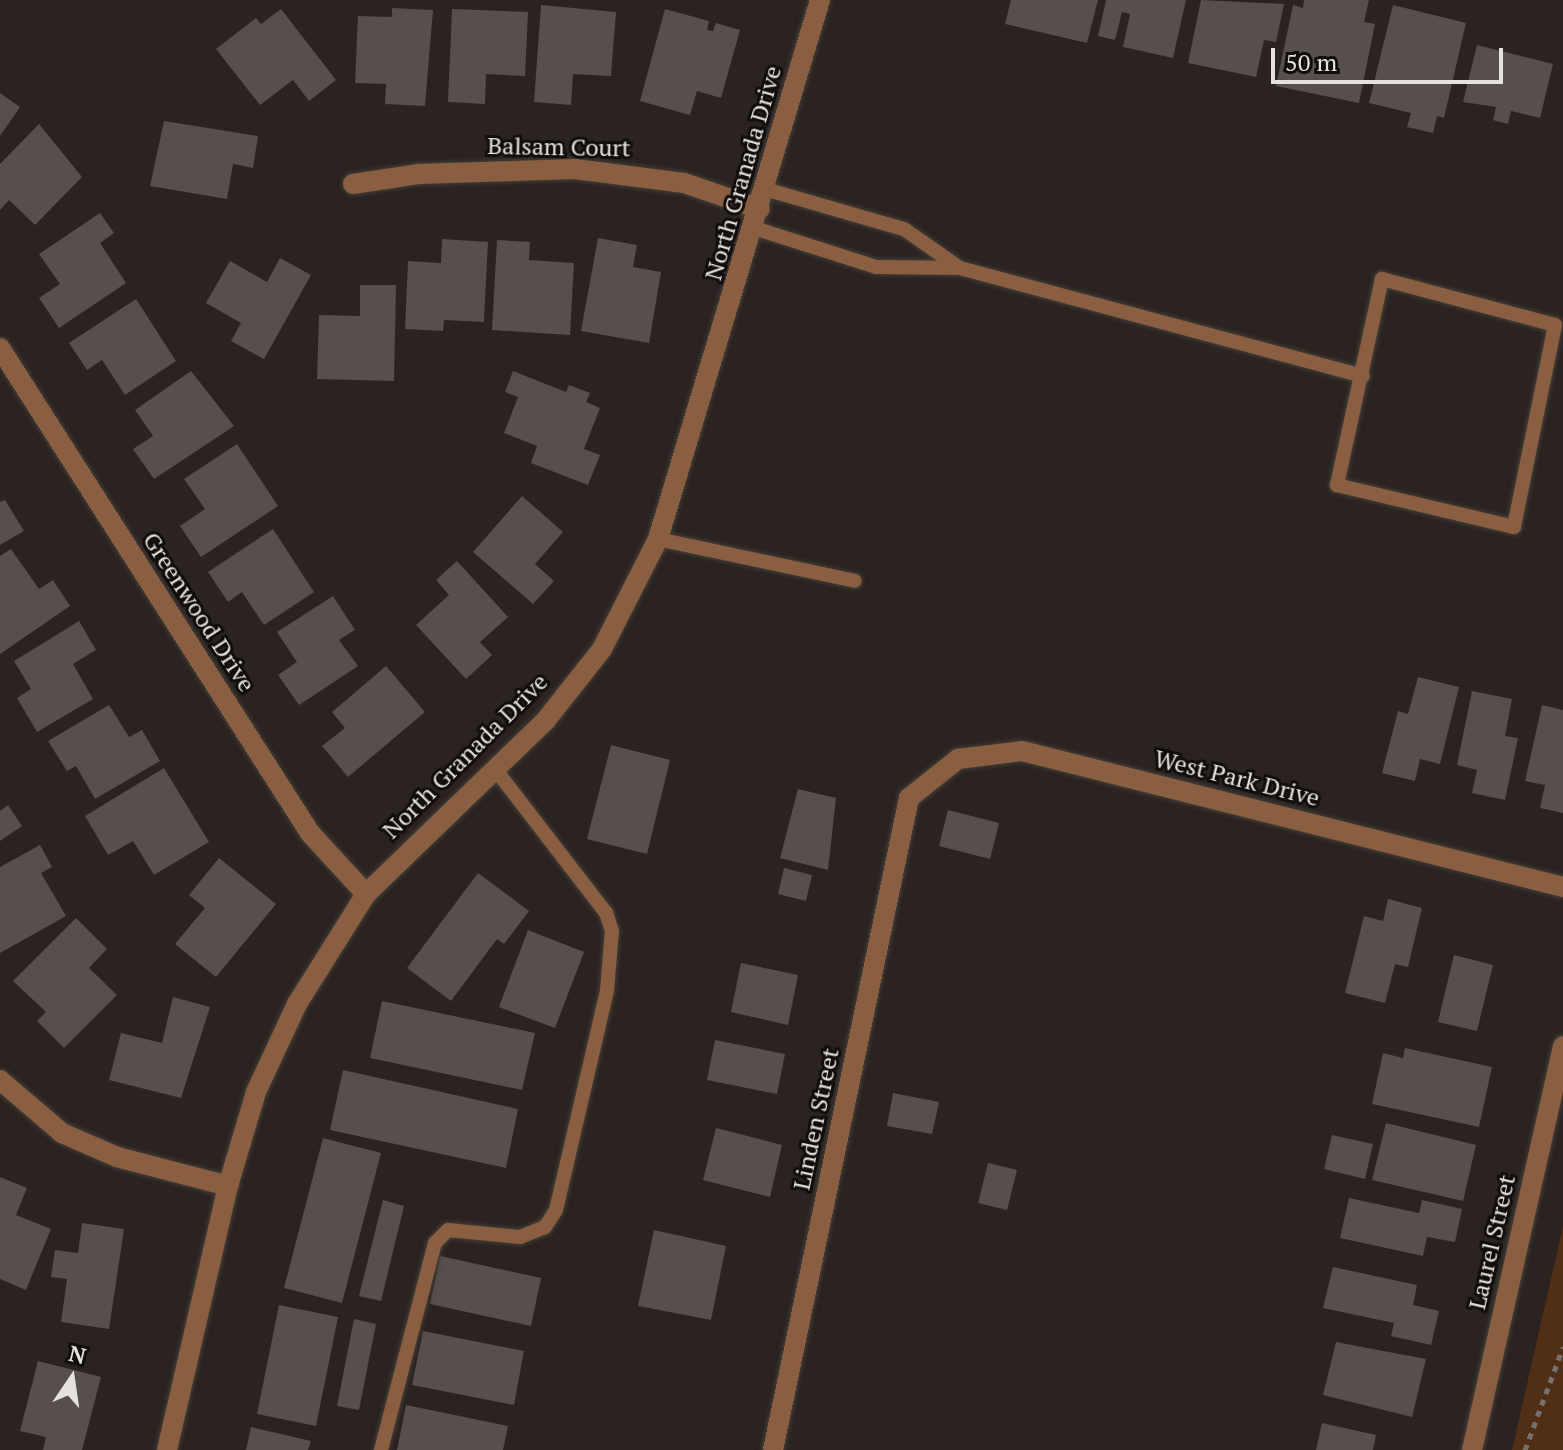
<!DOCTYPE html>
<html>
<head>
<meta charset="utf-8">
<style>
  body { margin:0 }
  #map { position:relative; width:1563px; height:1450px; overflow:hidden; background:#2a231f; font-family:"PT Serif",serif }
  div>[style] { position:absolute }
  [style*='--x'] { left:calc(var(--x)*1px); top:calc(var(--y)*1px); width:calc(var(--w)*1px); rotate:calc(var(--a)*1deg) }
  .green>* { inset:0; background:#512f16 }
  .building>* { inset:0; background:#564f4b }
  .path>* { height:5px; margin-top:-2.5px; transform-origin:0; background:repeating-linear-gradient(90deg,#77716d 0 6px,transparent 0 12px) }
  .roads { filter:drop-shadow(0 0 2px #443e3a) drop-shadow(0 0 2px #443e3a) }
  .service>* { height:14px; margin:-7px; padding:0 7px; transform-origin:7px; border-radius:7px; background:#8a5e40 }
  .minor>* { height:20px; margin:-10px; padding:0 10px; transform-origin:10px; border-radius:10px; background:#8a5e40 }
  .tertiary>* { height:20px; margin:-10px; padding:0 10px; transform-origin:10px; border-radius:10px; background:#8a5e40 }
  span { translate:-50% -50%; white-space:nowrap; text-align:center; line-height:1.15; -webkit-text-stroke:6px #100d0c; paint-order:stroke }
  .street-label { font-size:24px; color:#e5e1de }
  .north { position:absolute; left:32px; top:1338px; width:80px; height:80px; -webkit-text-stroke:6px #100d0c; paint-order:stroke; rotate:13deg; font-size:22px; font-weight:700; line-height:32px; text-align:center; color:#e5e1de }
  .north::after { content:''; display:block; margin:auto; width:28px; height:36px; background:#e5e1de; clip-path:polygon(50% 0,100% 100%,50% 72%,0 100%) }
  .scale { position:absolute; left:1271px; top:48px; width:232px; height:36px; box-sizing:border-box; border:4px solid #e5e1de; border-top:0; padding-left:10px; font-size:24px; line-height:28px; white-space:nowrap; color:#e5e1de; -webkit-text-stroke:6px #100d0c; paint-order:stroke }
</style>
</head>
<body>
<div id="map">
  <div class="green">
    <i style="clip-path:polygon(1563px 1226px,1563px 1450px,1512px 1450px)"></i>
  </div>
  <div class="building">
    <i style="clip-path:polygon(1011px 0,1098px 0,1087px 43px,1005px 24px)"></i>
    <i style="clip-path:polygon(1106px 0,1186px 0,1173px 58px,1123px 47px,1130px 14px,1122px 12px,1115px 40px,1098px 36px)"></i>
    <i style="clip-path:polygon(1201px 0,1284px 4px,1276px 42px,1264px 40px,1256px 77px,1188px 63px)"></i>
    <i style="clip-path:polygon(1304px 0,1369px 0,1364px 22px,1375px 24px,1359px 103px,1276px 86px,1293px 5px,1303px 8px)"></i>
    <i style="clip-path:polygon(541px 5px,616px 12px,611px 76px,573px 74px,571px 105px,534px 102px)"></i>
    <i style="clip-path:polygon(1393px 5px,1466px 23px,1444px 118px,1437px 116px,1433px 133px,1407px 127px,1411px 113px,1369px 103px)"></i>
    <i style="clip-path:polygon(392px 8px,433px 10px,425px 106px,385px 104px,386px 84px,355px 83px,358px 16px,392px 17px)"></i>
    <i style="clip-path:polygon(281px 9px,336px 80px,309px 101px,293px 80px,260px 105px,216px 49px,256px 18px,261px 24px)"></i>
    <i style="clip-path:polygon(452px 9px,528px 12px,525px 76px,486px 74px,485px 104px,448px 102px)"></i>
    <i style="clip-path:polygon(665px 9px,709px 21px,707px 30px,713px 31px,716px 23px,740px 30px,721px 98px,697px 91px,690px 115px,640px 101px)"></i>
    <i style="clip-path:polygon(1477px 45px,1553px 64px,1540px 118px,1511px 111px,1508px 124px,1493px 120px,1496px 107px,1463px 102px)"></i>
    <i style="clip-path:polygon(0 93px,20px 107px,0 136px)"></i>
    <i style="clip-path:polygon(164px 121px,258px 136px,253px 168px,233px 164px,227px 199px,150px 186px)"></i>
    <i style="clip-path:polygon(39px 124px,82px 177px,35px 225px,9px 200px,0 210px,0 164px)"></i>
    <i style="clip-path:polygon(100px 213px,114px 233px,100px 243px,126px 283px,59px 328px,39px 298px,60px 284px,39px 254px)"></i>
    <i style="clip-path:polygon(598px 238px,637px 245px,633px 267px,661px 272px,649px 343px,581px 331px)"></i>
    <i style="clip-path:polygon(442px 239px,488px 242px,484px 322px,444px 320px,443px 331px,405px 329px,408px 261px,441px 263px)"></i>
    <i style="clip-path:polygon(497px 240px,530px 242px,529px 260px,574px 263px,570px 335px,492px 330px)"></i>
    <i style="clip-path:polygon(280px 258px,311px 275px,264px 359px,231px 341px,241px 323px,206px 303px,230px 261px,267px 282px)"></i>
    <i style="clip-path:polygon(360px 285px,396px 285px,394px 381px,317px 379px,319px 315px,360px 316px)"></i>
    <i style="clip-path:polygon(136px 299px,176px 361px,125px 395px,102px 360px,87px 370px,69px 343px)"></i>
    <i style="clip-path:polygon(191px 371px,234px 426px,154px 479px,133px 449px,153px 436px,135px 410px)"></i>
    <i style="clip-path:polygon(513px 371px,566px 392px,569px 385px,590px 393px,586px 402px,600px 408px,584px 449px,600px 455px,588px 485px,531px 463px,537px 446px,504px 433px,518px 397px,505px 392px)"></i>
    <i style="clip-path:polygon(237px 444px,278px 506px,201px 557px,180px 526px,205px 509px,184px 479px)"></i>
    <i style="clip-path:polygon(522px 496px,563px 532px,535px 564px,554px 581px,533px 604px,473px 552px)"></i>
    <i style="clip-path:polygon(5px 500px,24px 531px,0 545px,0 502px)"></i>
    <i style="clip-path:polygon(273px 529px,314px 592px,264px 625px,242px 592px,228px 602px,208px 572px)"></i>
    <i style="clip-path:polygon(11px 549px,39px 589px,53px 580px,70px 606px,0 654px,0 556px)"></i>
    <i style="clip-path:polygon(457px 561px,508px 617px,480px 642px,492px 655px,466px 679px,416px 625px,449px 595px,436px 580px)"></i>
    <i style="clip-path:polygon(333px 596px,355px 630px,339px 640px,358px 666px,299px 705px,278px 675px,297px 662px,277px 632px)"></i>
    <i style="clip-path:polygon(79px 621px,96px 650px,73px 664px,93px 699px,37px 732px,17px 698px,31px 689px,14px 661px)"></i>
    <i style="clip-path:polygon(386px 666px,425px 712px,348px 777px,322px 746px,345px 728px,332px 712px)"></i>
    <i style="clip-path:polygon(1418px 677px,1459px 687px,1440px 764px,1420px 759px,1415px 781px,1382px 773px,1398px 711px,1408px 714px)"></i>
    <i style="clip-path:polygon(1472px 691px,1512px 699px,1505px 736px,1518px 738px,1505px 800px,1472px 793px,1477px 770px,1457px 765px)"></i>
    <i style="clip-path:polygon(109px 705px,129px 737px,142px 730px,160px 761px,95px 799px,76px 766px,67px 771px,48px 741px)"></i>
    <i style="clip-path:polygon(1542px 705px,1563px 710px,1563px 813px,1540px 808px,1545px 785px,1525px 781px)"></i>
    <i style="clip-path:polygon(611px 745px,670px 760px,647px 854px,587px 839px)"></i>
    <i style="clip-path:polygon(164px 768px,209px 842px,154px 875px,133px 841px,108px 855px,85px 816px)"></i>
    <i style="clip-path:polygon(798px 789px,836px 798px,828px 870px,780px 858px)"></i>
    <i style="clip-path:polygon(8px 805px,22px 826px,0 841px,0 811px)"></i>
    <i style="clip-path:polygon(948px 810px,999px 823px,990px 859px,939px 846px)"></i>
    <i style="clip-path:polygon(40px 845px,52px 867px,41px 873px,66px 916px,0 953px,0 867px)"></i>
    <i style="clip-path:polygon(219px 858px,276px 904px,216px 977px,175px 944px,205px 908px,189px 895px)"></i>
    <i style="clip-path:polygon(784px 868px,812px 875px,806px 901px,778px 894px)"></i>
    <i style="clip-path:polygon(478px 873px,529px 911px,504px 944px,497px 939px,451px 1001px,407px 968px)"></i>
    <i style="clip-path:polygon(1388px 899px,1422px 908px,1408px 967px,1395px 964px,1385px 1003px,1345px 993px,1364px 916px,1383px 921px)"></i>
    <i style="clip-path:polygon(76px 918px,107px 949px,89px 968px,117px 995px,64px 1048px,37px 1021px,46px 1012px,13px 981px)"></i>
    <i style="clip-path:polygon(528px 930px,584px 952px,555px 1028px,499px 1007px)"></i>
    <i style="clip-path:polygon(1454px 955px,1493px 965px,1477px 1031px,1438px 1022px)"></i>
    <i style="clip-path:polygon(741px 963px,798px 975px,788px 1025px,731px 1012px)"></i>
    <i style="clip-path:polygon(173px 997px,210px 1007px,181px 1098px,109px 1080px,121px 1033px,162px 1043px)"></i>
    <i style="clip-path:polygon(382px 1001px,535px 1033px,522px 1090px,370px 1058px)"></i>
    <i style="clip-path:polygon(715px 1040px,785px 1054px,777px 1094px,707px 1080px)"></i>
    <i style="clip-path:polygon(1405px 1048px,1492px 1067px,1479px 1127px,1372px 1104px,1383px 1053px,1403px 1058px)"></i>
    <i style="clip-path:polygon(343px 1070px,518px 1109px,506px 1168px,330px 1130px)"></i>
    <i style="clip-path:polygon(893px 1093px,939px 1102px,932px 1134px,887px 1126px)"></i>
    <i style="clip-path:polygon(1386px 1123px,1476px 1145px,1463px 1201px,1372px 1180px)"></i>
    <i style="clip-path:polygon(716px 1128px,782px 1145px,770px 1197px,703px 1180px)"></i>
    <i style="clip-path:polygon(1332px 1135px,1373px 1144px,1365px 1179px,1324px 1169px)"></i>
    <i style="clip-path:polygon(323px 1138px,381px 1153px,342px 1303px,284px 1288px)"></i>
    <i style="clip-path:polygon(988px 1163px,1017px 1170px,1007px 1210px,978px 1203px)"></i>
    <i style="clip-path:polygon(0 1177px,27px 1188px,16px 1215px,51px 1229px,26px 1290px,0 1279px)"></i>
    <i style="clip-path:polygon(1349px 1198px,1419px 1213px,1422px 1200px,1462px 1209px,1455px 1242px,1427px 1237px,1423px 1256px,1340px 1238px)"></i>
    <i style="clip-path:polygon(383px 1200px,404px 1206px,381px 1301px,359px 1296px)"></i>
    <i style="clip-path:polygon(82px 1223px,124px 1229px,109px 1329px,61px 1322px,67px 1279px,51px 1277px,55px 1250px,78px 1253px)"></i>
    <i style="clip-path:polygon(654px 1230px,726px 1246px,711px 1320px,638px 1306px)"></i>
    <i style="clip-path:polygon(440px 1256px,541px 1278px,531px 1326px,430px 1304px)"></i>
    <i style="clip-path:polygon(1333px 1267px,1417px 1285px,1413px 1305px,1439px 1311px,1431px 1345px,1391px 1336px,1394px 1323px,1323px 1308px)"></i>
    <i style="clip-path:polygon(279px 1305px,338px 1317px,316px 1426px,257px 1414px)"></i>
    <i style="clip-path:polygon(354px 1319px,376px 1324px,359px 1410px,337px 1406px)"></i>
    <i style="clip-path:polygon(423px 1331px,524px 1351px,514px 1405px,412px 1385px)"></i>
    <i style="clip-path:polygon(1336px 1342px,1426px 1359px,1412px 1417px,1323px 1395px)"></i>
    <i style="clip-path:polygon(38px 1361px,101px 1377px,82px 1450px,43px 1450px,46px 1437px,20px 1431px)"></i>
    <i style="clip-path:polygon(406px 1405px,508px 1426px,503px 1450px,397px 1450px)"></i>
    <i style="clip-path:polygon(1322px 1423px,1376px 1435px,1373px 1450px,1316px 1450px)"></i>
    <i style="clip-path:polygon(251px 1427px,311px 1441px,308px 1450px,246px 1450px)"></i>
  </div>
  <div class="path">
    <i style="--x:1525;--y:1450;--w:110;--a:-69.7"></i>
  </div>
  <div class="roads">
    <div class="service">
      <i style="--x:765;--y:189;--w:145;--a:16.1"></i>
      <i style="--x:904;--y:229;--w:68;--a:34.9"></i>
      <i style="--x:754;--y:228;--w:128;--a:17.7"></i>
      <i style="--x:876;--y:267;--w:84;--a:0.7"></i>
      <i style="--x:960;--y:268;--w:417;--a:15"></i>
      <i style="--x:1382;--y:279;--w:179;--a:14.9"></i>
      <i style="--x:1555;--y:325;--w:206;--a:101.5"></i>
      <i style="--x:1514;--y:527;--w:182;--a:-166.7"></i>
      <i style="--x:1337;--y:485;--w:211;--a:-77.7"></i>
      <i style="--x:658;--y:539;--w:201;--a:12"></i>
      <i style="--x:381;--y:1450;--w:214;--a:-75.4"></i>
      <i style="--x:435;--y:1243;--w:18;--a:-45"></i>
      <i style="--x:448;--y:1230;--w:72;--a:5.6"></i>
      <i style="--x:520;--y:1237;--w:27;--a:-22"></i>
      <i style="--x:545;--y:1227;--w:20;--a:-57"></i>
      <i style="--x:556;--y:1210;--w:226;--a:-76.9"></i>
      <i style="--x:607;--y:990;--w:59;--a:-85.2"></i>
      <i style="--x:612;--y:931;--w:19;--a:-108"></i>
      <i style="--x:606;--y:913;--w:182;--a:-127.6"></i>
    </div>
    <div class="minor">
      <i style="--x:353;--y:184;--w:66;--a:-8.7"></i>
      <i style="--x:418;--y:174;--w:157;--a:-1.8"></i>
      <i style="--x:575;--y:169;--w:110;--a:7.3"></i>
      <i style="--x:684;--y:183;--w:80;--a:18.9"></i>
      <i style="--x:0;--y:348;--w:576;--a:57.41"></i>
      <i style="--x:310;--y:833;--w:83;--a:47.4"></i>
      <i style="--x:0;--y:1080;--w:82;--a:40.5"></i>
      <i style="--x:62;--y:1133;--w:60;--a:23.6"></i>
      <i style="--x:117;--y:1157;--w:115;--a:14.6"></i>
      <i style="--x:773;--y:1450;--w:666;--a:-78.22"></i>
      <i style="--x:909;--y:798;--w:63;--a:-38.5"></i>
      <i style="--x:958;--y:759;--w:64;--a:-7.1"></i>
      <i style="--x:1022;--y:751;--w:558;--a:14.11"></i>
      <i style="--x:1472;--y:1450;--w:414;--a:-77.3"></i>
    </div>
    <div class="tertiary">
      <i style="--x:167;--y:1450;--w:271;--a:-77"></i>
      <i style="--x:228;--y:1186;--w:98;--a:-73.4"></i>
      <i style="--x:256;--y:1092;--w:97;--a:-65"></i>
      <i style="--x:297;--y:1004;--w:130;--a:-57.9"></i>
      <i style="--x:366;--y:894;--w:250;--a:-44"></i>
      <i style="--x:546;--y:720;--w:90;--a:-51.7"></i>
      <i style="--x:602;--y:649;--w:123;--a:-63"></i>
      <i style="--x:658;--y:539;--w:563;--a:-73.27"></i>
    </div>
  </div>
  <div class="street-label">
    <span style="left:559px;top:147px;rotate:1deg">Balsam Court</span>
    <span style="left:743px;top:173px;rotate:-74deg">North Granada Drive</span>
    <span style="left:199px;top:612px;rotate:57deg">Greenwood Drive</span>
    <span style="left:465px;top:756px;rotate:-45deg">North Granada Drive</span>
    <span style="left:1237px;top:778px;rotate:14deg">West Park Drive</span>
    <span style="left:816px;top:1119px;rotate:-78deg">Linden Street</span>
    <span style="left:1492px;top:1242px;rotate:-77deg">Laurel Street</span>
  </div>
  <div class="north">N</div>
  <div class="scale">50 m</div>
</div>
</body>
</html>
